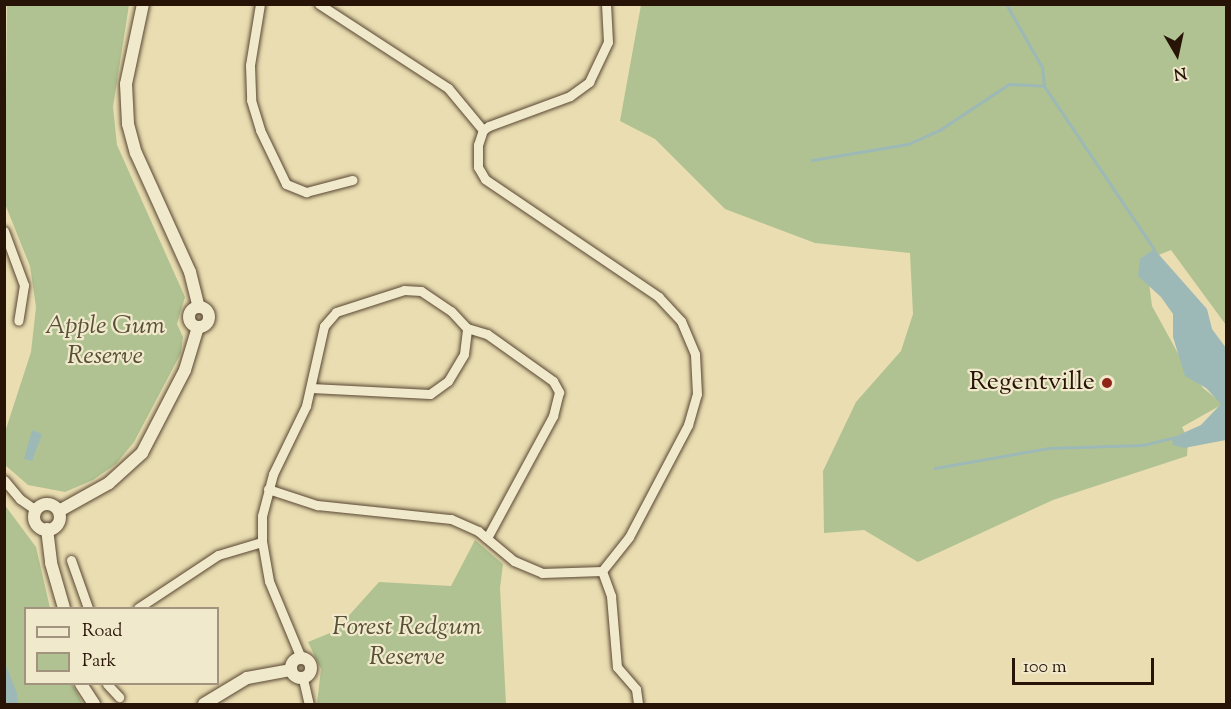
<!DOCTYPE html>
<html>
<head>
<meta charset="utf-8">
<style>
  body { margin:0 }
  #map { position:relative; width:1231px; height:709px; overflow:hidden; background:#e9ddb1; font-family:"Sorts Mill Goudy",serif }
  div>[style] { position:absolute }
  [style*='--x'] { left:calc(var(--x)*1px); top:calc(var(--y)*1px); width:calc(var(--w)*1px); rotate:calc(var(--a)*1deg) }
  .green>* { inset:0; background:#b0c291 }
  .water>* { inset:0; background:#9db9b7 }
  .stream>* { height:3px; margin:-1.5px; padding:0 1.5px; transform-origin:1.5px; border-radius:1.5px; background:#9db9b7 }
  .roads { filter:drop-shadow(0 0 2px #584632) drop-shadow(0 0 2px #584632) }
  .minor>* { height:9px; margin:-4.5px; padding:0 4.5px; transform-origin:4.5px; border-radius:4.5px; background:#f1e9cc }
  .tertiary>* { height:12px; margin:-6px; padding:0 6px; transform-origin:6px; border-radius:6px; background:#f1e9cc }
  .tertiary>.ring { margin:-6px; padding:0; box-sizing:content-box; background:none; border:12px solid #f1e9cc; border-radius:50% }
  .dots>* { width:16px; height:16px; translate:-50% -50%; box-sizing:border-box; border:3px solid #f1e9cc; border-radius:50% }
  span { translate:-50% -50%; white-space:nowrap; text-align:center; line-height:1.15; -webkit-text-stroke:4.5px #f1e9cc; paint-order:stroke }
  .park-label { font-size:26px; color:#585037; font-style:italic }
  .poi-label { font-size:26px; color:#281307 }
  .right { translate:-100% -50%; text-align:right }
  .frame { position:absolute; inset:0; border:6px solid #281307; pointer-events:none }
  .legend { position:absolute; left:24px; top:607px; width:195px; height:78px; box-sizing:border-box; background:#f1e9cc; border:2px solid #a1937d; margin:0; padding:8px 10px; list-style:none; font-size:18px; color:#281307 }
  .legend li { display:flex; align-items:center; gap:12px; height:30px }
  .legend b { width:30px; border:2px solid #a1937d }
  .north { position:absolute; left:1147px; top:24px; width:60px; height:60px; -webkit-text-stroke:4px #f1e9cc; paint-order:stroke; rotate:171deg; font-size:16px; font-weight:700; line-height:24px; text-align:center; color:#281307 }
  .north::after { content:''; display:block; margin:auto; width:21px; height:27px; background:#281307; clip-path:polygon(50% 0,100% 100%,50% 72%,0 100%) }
  .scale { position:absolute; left:1012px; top:658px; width:142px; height:27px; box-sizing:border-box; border:3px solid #281307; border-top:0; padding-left:8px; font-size:18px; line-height:21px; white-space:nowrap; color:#281307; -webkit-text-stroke:4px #f1e9cc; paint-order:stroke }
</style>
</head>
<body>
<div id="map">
  <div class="green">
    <i style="clip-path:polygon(7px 5px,129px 5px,113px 107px,117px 145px,185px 297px,177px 324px,183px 337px,181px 353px,134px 442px,116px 464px,93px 480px,65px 492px,28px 485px,5px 465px,5px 432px,31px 352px,36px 307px,30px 266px,5px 204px)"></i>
    <i style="clip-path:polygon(641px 5px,1226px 5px,1226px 325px,1171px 250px,1146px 260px,1152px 306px,1180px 357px,1203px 388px,1223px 404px,1182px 427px,1188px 440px,1187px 456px,1053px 500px,918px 562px,864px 530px,824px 533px,823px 471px,856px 402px,901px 351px,913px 314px,910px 253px,815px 243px,725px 209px,655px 139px,620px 121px)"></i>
    <i style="clip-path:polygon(4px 504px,36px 547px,50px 608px,26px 608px,26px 684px,72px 684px,83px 704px,5px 704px)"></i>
    <i style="clip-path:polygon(475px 540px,503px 564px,500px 588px,506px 704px,317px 704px,321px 669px,308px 642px,335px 631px,379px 582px,451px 586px)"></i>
  </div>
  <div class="water">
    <i style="clip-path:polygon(1154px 249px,1207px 309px,1212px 329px,1226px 348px,1226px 440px,1184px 448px,1173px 445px,1172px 438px,1201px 425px,1221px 404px,1206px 388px,1185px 376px,1173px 337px,1173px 314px,1161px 297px,1138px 276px,1140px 259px)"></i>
    <i style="clip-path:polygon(32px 430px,42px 434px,32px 461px,24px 459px)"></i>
    <i style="clip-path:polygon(5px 663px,17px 693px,18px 704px,5px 704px)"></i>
  </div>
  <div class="stream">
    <i style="--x:1006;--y:4;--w:73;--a:60.3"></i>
    <i style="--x:1042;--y:67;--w:19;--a:84"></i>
    <i style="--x:1044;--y:86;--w:197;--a:56"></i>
    <i style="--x:812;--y:160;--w:97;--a:-9.5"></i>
    <i style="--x:908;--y:144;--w:36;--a:-24"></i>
    <i style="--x:941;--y:129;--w:82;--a:-33.5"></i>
    <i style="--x:1009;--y:84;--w:35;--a:3"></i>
    <i style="--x:935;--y:468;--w:116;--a:-10"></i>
    <i style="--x:1049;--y:448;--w:94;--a:-1.8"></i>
    <i style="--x:1143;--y:445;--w:30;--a:-14"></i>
  </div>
  <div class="roads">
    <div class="minor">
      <i style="--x:260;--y:4;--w:62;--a:99.3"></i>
      <i style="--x:250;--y:65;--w:35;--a:88"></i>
      <i style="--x:251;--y:100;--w:31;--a:73"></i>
      <i style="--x:260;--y:130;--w:60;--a:64.3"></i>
      <i style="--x:286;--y:184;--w:22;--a:22"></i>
      <i style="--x:306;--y:192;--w:48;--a:-14.6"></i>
      <i style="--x:319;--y:4;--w:154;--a:33.1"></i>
      <i style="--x:448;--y:88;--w:55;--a:50.2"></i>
      <i style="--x:4;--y:231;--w:58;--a:69.7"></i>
      <i style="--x:24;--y:285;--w:36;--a:99"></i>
      <i style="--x:311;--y:388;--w:119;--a:2.9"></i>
      <i style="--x:430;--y:394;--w:22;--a:-36"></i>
      <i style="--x:448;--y:381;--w:31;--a:-59"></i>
      <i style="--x:464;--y:354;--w:26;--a:-83"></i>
      <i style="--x:4;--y:480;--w:25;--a:50"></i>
      <i style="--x:20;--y:499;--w:19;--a:35"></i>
      <i style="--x:268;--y:489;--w:52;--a:18.1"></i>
      <i style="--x:317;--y:505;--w:135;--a:6"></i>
      <i style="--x:451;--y:519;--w:30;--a:24"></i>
      <i style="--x:478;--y:531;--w:47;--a:39.8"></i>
      <i style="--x:514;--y:561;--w:30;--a:23"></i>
      <i style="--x:542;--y:573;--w:60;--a:-1.9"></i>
      <i style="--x:71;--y:560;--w:51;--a:70.5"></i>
      <i style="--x:602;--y:571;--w:43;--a:-51.5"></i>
      <i style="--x:629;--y:537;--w:127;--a:-62.2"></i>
      <i style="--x:688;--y:425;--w:32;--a:-74"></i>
      <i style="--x:697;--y:394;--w:40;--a:-92.9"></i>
      <i style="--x:695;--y:354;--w:36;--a:-113"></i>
      <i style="--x:681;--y:321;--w:33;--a:-133"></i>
      <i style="--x:659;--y:297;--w:210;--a:-145.9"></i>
      <i style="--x:485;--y:179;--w:14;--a:-120"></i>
      <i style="--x:478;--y:167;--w:22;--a:-90"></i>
      <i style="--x:478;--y:145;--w:16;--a:-72"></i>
      <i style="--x:483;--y:130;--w:7;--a:-34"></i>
      <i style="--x:489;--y:126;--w:86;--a:-20.3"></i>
      <i style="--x:570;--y:96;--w:24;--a:-36"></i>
      <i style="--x:589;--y:82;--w:44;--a:-64.6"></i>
      <i style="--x:608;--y:42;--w:38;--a:-93"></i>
      <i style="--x:602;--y:571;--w:27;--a:70"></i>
      <i style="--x:611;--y:596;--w:71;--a:85.2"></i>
      <i style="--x:617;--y:667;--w:29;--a:49"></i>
      <i style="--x:636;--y:689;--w:15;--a:82"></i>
      <i style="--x:138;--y:608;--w:96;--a:-33.5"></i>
      <i style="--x:218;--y:555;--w:46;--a:-16.5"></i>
      <i style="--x:301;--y:658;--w:83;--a:-112.6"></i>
      <i style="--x:269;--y:581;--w:40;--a:-100"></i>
      <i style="--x:262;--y:542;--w:26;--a:-90"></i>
      <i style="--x:262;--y:516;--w:43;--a:-75.3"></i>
      <i style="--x:273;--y:474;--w:76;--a:-64.1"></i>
      <i style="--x:306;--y:406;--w:82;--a:-77.3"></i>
      <i style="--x:324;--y:326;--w:18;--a:-49"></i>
      <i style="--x:336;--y:312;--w:71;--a:-17.9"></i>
      <i style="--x:404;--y:290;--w:17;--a:3"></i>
      <i style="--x:421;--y:291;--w:36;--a:34"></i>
      <i style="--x:451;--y:311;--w:23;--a:47"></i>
      <i style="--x:467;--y:328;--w:21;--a:17"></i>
      <i style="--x:487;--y:334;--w:81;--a:35.5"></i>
      <i style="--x:553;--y:381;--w:13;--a:61"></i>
      <i style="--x:559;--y:392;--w:25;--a:104"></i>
      <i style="--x:553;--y:416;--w:139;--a:118.4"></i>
      <i style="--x:303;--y:679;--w:26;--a:77"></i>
      <i style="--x:107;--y:684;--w:18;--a:47"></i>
    </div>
    <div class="tertiary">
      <i style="--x:143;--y:4;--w:82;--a:102"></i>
      <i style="--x:126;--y:84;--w:40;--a:87.1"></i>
      <i style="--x:128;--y:124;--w:30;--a:75"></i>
      <i style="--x:136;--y:153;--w:131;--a:65.6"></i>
      <i style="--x:190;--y:272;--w:36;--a:76"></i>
      <i class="ring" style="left:189px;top:307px;width:8px;height:8px"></i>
      <i class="ring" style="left:34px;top:504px;width:14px;height:14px"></i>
      <i style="--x:59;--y:511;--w:57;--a:-29.2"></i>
      <i style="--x:109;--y:483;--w:45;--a:-42.3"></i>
      <i style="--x:142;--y:453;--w:93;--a:-62.6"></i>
      <i style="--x:185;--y:370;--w:45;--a:-73.2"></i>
      <i style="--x:47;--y:529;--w:34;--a:83"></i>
      <i style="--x:51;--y:563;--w:47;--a:73.9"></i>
      <i class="ring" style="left:291px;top:658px;width:8px;height:8px"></i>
      <i style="--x:81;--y:684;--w:24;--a:57"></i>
      <i style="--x:204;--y:704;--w:50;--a:-31.2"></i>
      <i style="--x:247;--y:678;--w:45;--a:-10.3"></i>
    </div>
  </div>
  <div class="dots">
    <i style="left:1107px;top:383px;background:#8f2418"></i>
  </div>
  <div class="park-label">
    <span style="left:105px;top:342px">Apple Gum<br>Reserve</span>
    <span style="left:407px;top:643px">Forest Redgum<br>Reserve</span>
  </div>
  <div class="poi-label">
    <span class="right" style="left:1095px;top:383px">Regentville</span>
  </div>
  <div class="frame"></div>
  <ul class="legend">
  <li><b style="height:8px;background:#f1e9cc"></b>Road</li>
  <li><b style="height:16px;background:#b0c291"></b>Park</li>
  </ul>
  <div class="north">N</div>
  <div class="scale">100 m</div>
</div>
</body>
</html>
